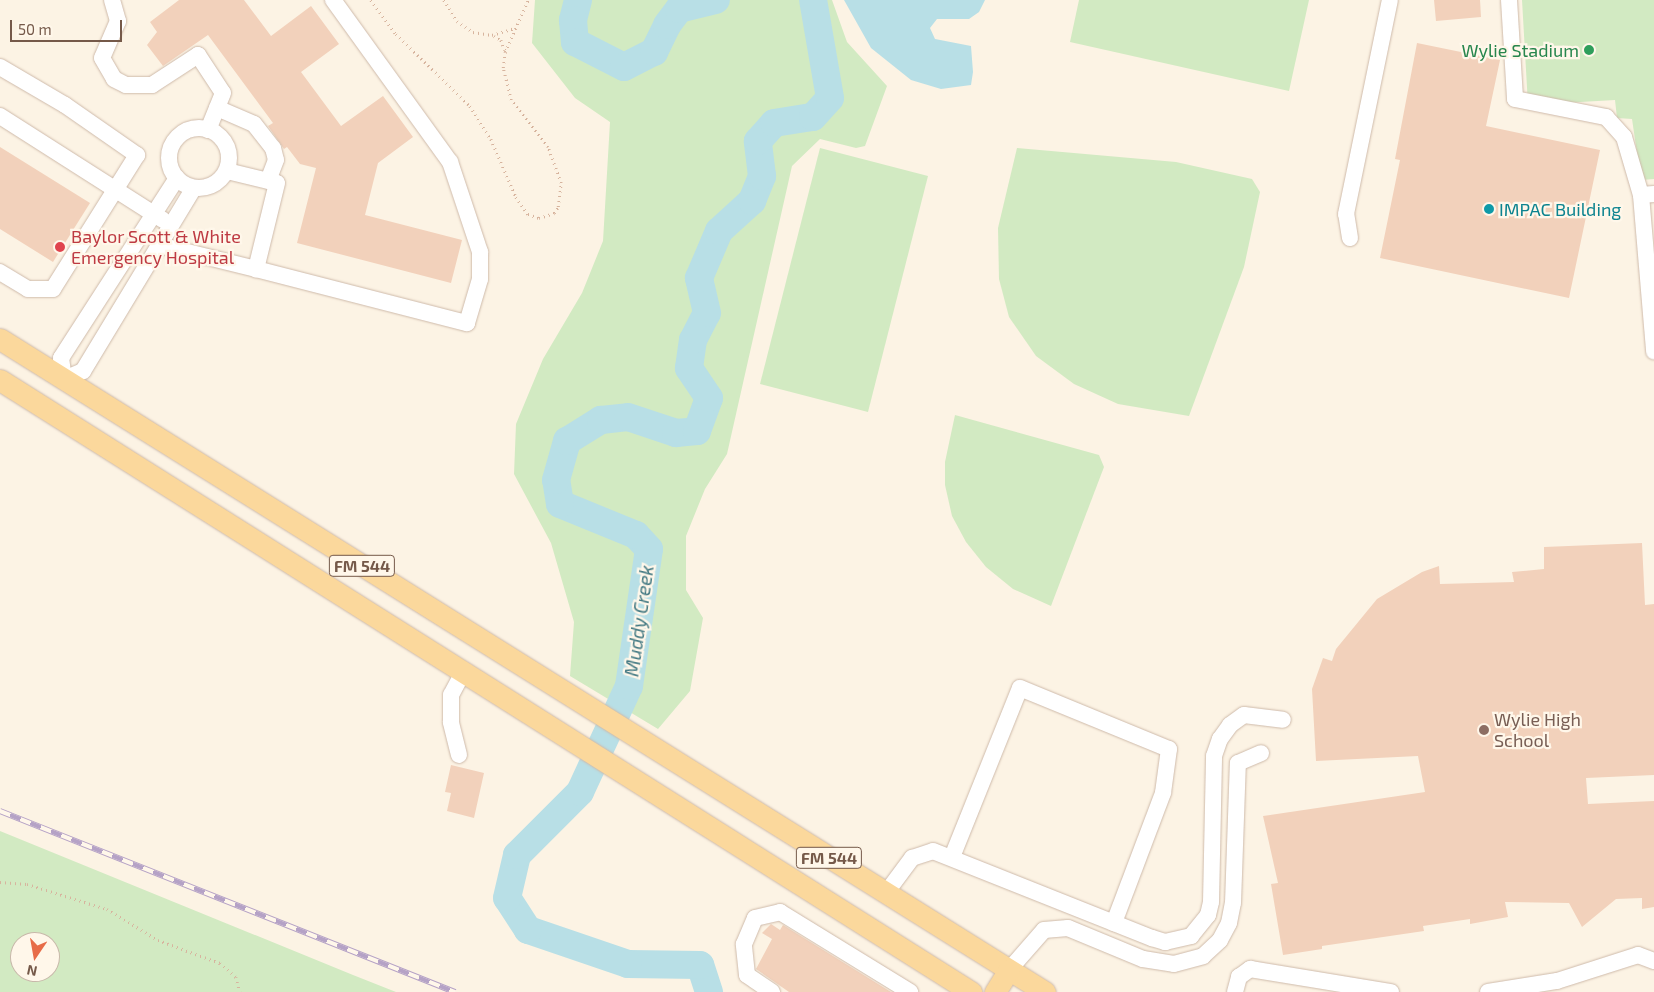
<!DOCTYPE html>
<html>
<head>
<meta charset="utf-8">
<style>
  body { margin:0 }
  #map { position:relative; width:1654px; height:992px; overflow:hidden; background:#fcf3e4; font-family:"Exo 2",sans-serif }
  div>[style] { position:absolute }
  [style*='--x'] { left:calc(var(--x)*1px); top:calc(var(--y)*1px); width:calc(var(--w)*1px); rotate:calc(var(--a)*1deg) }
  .green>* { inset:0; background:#d2eac2 }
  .water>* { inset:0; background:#b8dfe6 }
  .river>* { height:28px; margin:-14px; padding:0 14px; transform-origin:14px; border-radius:14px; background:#b8dfe6 }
  .building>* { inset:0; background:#f2d1bb }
  .path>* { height:2.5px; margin-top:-1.25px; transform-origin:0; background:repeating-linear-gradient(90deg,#d7b49e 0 1px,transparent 0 5px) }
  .roads { filter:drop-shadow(0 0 1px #cebaaa) drop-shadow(0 0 1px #cebaaa) }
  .minor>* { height:16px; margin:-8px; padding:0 8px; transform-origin:8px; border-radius:8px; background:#fff }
  .minor>.ring { margin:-8px; padding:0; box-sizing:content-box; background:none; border:16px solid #fff; border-radius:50% }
  .major>* { height:21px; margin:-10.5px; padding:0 10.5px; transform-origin:10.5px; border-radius:10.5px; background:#fbd89c }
  .rail>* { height:5.5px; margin-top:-2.75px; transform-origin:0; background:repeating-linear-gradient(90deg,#fff7ea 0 11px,#b5a2c6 0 22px); box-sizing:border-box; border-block:1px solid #b5a2c6 }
  .dots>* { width:14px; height:14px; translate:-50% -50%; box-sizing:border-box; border:2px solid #fff7ea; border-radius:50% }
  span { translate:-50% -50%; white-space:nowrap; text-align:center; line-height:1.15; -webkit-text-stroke:4.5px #fff7ea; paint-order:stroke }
  .shield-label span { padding:1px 4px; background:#fff7ea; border:1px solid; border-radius:4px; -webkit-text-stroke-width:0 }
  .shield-label { font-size:16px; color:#755949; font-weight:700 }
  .leisure-label { font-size:18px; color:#27864d }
  .right { translate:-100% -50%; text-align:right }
  .culture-label { font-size:18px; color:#0d838f }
  .left { translate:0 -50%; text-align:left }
  .health-label { font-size:18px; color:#be3a42 }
  .education-label { font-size:18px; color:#785e54 }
  .water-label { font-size:19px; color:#407781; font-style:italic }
  .north { position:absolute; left:10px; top:932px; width:50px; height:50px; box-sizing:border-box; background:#fff7ea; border:1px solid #c8b8aa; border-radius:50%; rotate:192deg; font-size:14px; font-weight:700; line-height:20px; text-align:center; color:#755949 }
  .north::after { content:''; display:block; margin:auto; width:18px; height:22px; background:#e76c48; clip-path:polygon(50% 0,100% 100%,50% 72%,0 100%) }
  .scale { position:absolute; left:10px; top:20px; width:112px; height:22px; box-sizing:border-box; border:2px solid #755949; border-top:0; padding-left:6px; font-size:15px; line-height:18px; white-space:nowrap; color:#755949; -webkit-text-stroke:4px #fff7ea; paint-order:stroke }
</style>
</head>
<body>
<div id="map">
  <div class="green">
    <i style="clip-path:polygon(535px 0,832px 0,847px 42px,887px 86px,865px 146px,856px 148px,820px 139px,792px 166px,727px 454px,705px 489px,686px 536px,686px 590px,703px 618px,690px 691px,658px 729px,570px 676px,574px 622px,551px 543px,514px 474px,516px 424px,543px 359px,582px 293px,603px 241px,610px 122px,575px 98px,532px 43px)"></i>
    <i style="clip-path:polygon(1079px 0,1309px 0,1289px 91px,1070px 42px)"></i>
    <i style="clip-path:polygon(1522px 0,1654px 0,1654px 179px,1641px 180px,1632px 119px,1617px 118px,1615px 100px,1528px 105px)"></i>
    <i style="clip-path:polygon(820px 148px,928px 176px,868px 412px,760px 384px)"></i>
    <i style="clip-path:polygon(1017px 148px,1176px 162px,1252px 179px,1260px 192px,1244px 267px,1189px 416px,1118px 404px,1074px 384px,1036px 356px,1009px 317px,999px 279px,998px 228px)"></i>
    <i style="clip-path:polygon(955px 415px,1099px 455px,1104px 467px,1051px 606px,1013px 589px,986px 567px,966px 542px,952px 516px,945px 485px,945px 462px)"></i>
    <i style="clip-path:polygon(evenodd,0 831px,353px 975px,396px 992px,0 992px,0 831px,20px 942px,50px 942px,50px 972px,20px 972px,20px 942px)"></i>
  </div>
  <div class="water">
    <i style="clip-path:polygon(844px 0,985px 0,979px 12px,969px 19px,937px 19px,930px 28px,935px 39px,971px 46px,973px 72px,971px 85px,941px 89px,911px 80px,871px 48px)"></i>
  </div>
  <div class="river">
    <i style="--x:578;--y:0;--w:21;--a:104"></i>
    <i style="--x:573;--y:20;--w:22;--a:85"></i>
    <i style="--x:575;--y:42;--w:55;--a:27"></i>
    <i style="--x:624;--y:67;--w:34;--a:-27"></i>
    <i style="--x:654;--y:52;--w:30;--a:-64"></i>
    <i style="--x:667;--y:25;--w:20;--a:-53"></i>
    <i style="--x:679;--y:9;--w:38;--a:-14"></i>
    <i style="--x:709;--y:992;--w:28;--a:-108"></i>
    <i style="--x:700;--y:965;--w:72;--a:-179.2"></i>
    <i style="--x:628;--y:964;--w:106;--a:-161.2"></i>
    <i style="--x:528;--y:930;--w:38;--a:-123"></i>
    <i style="--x:507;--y:898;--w:44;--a:-76.9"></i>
    <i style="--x:517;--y:855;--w:89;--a:-45"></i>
    <i style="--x:580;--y:792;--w:117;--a:-65.2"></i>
    <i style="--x:629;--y:686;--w:138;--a:-81.7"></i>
    <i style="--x:649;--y:549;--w:19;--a:-133"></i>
    <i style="--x:636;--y:535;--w:82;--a:-157.8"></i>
    <i style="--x:560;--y:504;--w:24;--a:-99"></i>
    <i style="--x:556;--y:480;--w:41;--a:-74.2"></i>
    <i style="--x:567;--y:441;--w:40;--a:-32"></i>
    <i style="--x:601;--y:420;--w:27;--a:-6"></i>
    <i style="--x:628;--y:417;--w:51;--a:18.4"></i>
    <i style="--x:676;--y:433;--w:21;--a:-5"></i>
    <i style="--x:697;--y:431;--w:35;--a:-70"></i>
    <i style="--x:709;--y:398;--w:36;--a:-124"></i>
    <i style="--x:689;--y:368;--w:28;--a:-82"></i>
    <i style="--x:693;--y:340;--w:30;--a:-63"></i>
    <i style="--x:707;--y:313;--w:36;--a:-103"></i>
    <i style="--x:699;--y:278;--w:51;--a:-66.9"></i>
    <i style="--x:719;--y:231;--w:45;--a:-42.3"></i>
    <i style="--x:752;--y:201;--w:27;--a:-68"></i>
    <i style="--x:762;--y:176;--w:35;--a:-97"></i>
    <i style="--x:758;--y:141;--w:24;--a:-48"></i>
    <i style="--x:774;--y:123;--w:39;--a:-9"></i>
    <i style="--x:813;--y:117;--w:25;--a:-48"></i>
    <i style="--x:830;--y:98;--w:99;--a:-99.8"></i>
  </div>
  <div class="building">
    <i style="clip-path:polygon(179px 0,244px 0,271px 36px,311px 6px,339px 44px,301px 72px,341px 126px,383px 96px,413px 137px,378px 163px,365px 215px,462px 240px,451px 283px,297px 243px,316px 168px,300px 164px,287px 147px,284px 149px,268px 126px,273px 123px,208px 35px,163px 66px,147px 45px,157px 32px,150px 22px)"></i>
    <i style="clip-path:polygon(1434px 0,1480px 0,1481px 17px,1436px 21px)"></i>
    <i style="clip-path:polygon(1417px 43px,1500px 60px,1486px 126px,1600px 150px,1569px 298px,1380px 258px,1400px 160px,1395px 159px)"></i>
    <i style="clip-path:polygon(0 147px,90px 203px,53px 262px,0 229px)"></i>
    <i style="clip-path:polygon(1642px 543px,1645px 605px,1654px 604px,1654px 775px,1586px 778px,1588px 804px,1654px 801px,1654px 907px,1642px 909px,1642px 898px,1616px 899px,1582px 927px,1569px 903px,1505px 902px,1508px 917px,1470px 924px,1470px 919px,1423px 926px,1424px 931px,1322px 946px,1322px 949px,1283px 955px,1271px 884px,1278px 883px,1263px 816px,1425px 792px,1418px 756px,1316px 761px,1312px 689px,1323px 658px,1332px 661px,1336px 649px,1377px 599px,1422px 572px,1439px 566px,1440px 584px,1514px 582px,1512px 572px,1544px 569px,1544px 547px)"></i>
    <i style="clip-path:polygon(451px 765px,484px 773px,474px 818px,447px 811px,451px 793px,445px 792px)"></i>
    <i style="clip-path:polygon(771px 924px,780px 930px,783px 925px,891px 992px,789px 992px,756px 969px,772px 939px,762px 933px)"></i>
  </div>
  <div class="path">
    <i style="--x:371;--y:0;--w:42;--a:53.7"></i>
    <i style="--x:396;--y:34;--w:103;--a:44.2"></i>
    <i style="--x:470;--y:106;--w:39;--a:58"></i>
    <i style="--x:491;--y:139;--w:63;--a:66.7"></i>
    <i style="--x:516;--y:197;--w:21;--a:55"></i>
    <i style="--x:528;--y:214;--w:12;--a:20"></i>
    <i style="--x:539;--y:218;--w:16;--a:-18"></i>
    <i style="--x:554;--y:213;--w:7;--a:-56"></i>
    <i style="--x:558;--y:207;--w:24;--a:-83"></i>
    <i style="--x:561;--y:183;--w:38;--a:-110"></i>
    <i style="--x:548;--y:147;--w:60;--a:-128.2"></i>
    <i style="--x:511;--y:100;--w:33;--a:-104"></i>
    <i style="--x:503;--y:68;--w:16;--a:-83"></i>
    <i style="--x:505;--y:52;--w:57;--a:-66.1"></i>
    <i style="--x:444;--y:0;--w:25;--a:58"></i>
    <i style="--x:457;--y:21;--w:19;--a:35"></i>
    <i style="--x:473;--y:32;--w:19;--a:9"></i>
    <i style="--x:492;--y:35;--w:24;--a:-17"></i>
    <i style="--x:494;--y:36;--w:8;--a:30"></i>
    <i style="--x:501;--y:40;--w:11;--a:68"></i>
    <i style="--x:0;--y:882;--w:27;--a:4"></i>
    <i style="--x:27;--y:884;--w:84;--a:17.4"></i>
    <i style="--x:107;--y:909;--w:60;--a:31.3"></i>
    <i style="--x:158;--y:940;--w:66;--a:20.4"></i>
    <i style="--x:220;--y:963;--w:21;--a:41"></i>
    <i style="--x:236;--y:977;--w:16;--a:75"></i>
  </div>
  <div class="roads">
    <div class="minor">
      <i style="--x:112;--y:0;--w:22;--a:74"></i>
      <i style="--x:118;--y:21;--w:40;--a:113.4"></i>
      <i style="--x:102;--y:58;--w:24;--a:60"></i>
      <i style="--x:114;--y:79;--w:13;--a:27"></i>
      <i style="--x:126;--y:85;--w:26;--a:0"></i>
      <i style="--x:152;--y:85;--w:55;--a:-33.1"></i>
      <i style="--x:198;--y:55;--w:45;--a:56.7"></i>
      <i style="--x:223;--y:93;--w:40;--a:112"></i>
      <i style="--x:1509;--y:0;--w:99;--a:86.5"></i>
      <i style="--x:1515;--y:99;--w:93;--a:11.2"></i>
      <i style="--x:1606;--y:117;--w:27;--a:48"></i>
      <i style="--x:1624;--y:137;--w:60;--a:73.7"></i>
      <i style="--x:0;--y:67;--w:75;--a:30.3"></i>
      <i style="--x:65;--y:105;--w:88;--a:34.8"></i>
      <i style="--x:137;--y:155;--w:158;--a:122.1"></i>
      <i style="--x:53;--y:289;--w:25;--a:180"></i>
      <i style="--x:28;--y:289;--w:33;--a:-149"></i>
      <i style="--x:217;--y:108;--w:40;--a:23.4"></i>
      <i style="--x:254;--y:124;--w:31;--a:52"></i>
      <i style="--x:273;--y:148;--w:12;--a:76"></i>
      <i style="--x:276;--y:160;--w:22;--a:111"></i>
      <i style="--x:0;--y:116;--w:193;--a:32.5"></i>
      <i class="ring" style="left:169px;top:128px;width:44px;height:44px"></i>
      <i style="--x:227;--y:171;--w:51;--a:13.5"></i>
      <i style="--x:277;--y:183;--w:89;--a:103.7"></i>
      <i style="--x:256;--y:269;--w:218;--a:14.4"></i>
      <i style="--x:467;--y:323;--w:46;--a:-73.5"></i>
      <i style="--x:480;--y:279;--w:27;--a:-90"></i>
      <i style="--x:480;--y:252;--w:95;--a:-108.4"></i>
      <i style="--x:450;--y:162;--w:200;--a:-125.8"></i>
      <i style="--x:177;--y:178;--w:214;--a:122.8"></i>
      <i style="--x:61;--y:358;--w:21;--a:82"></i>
      <i style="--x:64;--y:379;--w:21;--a:-23"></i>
      <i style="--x:83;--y:371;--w:214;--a:-58.8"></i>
      <i style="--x:1654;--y:194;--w:13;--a:176"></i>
      <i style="--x:1641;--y:195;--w:157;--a:85.2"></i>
      <i style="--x:1350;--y:238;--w:24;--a:-99"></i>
      <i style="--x:1346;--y:214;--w:218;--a:-78.4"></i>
      <i style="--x:159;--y:245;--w:100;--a:13.9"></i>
      <i style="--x:459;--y:755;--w:34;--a:-104"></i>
      <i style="--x:451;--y:722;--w:27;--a:-90"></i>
      <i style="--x:451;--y:695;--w:27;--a:-62"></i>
      <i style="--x:952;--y:857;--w:182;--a:-68.1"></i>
      <i style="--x:1020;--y:688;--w:161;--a:22.3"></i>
      <i style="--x:1169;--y:749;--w:44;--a:97.8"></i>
      <i style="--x:1163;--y:793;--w:139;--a:110.7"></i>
      <i style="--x:886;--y:893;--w:44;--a:-53.4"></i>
      <i style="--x:912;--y:858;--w:22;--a:-18"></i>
      <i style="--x:933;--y:851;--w:236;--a:21.7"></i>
      <i style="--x:1152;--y:938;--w:14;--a:17"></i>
      <i style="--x:1165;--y:942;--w:27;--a:-13"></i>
      <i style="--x:1191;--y:936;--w:27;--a:-51"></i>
      <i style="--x:1208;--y:915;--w:13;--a:-77"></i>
      <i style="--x:1211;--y:902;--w:146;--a:-88.8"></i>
      <i style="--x:1214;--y:756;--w:18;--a:-71"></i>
      <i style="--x:1220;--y:739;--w:17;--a:-54"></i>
      <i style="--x:1230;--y:725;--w:17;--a:-36"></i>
      <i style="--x:1244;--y:715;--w:39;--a:7"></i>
      <i style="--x:1009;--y:970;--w:53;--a:-48.8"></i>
      <i style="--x:1044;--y:930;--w:24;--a:-5"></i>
      <i style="--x:1068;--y:928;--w:81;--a:22.5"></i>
      <i style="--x:1143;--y:959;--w:31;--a:9"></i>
      <i style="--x:1174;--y:964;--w:30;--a:-15"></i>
      <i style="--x:1203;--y:956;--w:23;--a:-43"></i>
      <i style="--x:1220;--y:940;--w:19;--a:-62"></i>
      <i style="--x:1229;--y:923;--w:20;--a:-79"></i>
      <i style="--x:1233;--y:903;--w:140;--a:-88"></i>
      <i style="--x:1238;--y:763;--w:25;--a:-23"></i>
      <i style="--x:772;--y:992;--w:30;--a:-146"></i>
      <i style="--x:747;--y:975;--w:31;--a:-96"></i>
      <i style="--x:744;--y:944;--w:28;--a:-67"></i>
      <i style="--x:755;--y:918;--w:26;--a:-13"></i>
      <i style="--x:780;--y:912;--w:153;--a:31.6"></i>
      <i style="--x:1235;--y:992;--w:16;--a:-75"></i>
      <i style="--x:1239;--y:977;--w:14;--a:-36"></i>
      <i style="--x:1250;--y:969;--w:143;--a:9.3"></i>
      <i style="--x:1488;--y:992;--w:70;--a:-9.1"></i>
      <i style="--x:1557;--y:981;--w:85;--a:-17.8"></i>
      <i style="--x:1638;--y:955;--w:17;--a:21"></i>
    </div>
    <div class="major">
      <i style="--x:0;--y:339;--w:1232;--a:32"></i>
      <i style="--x:0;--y:380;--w:1148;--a:32.22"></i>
      <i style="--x:995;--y:992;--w:26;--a:-58"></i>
    </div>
  </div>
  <div class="rail">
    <i style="--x:0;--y:811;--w:490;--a:21.7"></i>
  </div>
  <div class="dots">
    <i style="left:1589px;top:50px;background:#2e9e5b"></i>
    <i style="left:1489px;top:209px;background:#0f9aa8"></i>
    <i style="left:60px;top:247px;background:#e0444e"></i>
    <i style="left:1484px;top:730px;background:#8d6e63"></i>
  </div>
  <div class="shield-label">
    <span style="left:362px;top:566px">FM 544</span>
    <span style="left:829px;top:858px">FM 544</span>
  </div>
  <div class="leisure-label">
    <span class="right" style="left:1579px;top:50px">Wylie Stadium</span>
  </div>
  <div class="culture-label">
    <span class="left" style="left:1499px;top:209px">IMPAC Building</span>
  </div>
  <div class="health-label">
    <span class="left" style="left:71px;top:247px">Baylor Scott &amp; White<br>Emergency Hospital</span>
  </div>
  <div class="education-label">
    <span class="left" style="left:1494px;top:730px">Wylie High<br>School</span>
  </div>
  <div class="water-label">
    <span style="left:639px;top:621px;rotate:-82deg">Muddy Creek</span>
  </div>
  <div class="north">N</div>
  <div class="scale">50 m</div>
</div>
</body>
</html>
